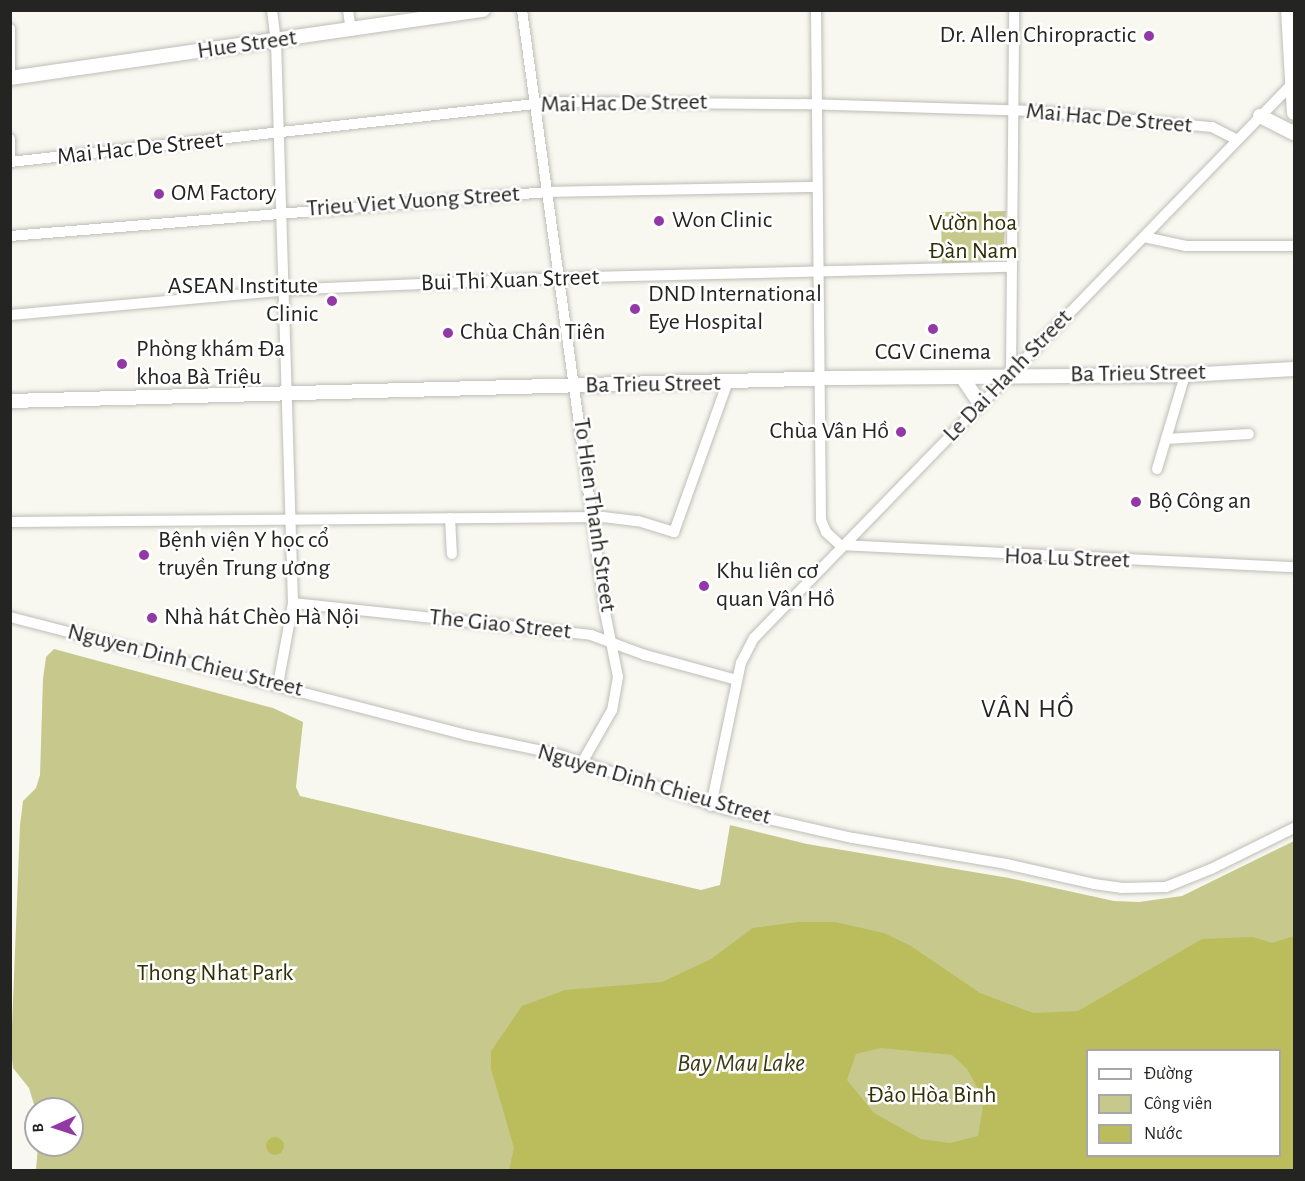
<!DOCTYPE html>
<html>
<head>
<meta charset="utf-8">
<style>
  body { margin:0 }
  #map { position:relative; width:1305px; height:1181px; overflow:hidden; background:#f8f8f1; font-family:"Alegreya Sans",sans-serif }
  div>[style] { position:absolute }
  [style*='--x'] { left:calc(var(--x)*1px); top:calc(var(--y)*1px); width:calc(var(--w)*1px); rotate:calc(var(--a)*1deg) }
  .green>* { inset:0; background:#c7c98c }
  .water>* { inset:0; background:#bbbd5d }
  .round { border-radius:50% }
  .roads { filter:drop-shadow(0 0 2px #bebeb8) drop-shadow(0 0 2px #bebeb8) }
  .minor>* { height:10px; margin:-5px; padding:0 5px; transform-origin:5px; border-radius:5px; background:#fff }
  .major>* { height:14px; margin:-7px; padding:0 7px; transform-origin:7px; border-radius:7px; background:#fff }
  .dots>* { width:16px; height:16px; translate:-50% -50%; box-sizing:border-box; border:3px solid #fff; border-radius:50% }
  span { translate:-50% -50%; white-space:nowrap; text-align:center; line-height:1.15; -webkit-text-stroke:5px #fff; paint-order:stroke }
  .poi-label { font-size:24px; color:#242422 }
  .right { translate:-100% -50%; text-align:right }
  .left { translate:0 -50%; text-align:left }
  .street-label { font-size:24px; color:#242422 }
  .park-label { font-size:24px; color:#2f2f05 }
  .neighbourhood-label { font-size:26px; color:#242422; letter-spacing:1.5px }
  .water-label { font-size:26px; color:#3d3d15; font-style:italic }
  .frame { position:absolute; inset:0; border:12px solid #242422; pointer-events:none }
  .legend { position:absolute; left:1086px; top:1049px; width:195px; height:108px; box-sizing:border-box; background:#fff; border:2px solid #a7a7a7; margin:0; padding:8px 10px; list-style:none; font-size:18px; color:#242422 }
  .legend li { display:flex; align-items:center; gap:12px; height:30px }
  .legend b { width:30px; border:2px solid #a7a7a7 }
  .north { position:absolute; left:24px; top:1097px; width:60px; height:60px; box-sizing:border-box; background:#fff; border:2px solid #a7a7a7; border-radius:50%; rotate:267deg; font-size:16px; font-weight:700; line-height:24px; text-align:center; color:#242422 }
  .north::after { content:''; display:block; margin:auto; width:21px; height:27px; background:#9239a5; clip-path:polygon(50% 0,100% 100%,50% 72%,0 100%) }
</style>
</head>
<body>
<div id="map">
  <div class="green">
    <i style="clip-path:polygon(1006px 211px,1003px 259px,942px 264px,941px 212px)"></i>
    <i style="clip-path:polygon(evenodd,54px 649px,273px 708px,303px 722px,296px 787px,300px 796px,701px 890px,720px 885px,730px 825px,807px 844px,1009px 878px,1114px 901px,1139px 902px,1182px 896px,1294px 841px,1294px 1170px,36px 1170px,38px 1145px,72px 1145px,72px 1109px,36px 1111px,29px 1088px,13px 1068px,11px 1051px,20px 825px,23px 801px,36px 788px,40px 775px,43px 679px,46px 657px,54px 649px,1088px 1050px,1280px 1050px,1280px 1156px,1088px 1156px,1088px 1050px)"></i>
  </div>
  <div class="water">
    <i style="clip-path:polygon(evenodd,835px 922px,884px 933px,911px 946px,980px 993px,1033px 1013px,1078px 1011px,1202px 939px,1253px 937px,1272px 943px,1294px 936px,1294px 1170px,509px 1170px,514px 1148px,491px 1069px,491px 1051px,522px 1006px,565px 990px,662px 982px,711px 959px,753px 928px,798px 922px,835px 922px,881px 1048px,952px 1055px,967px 1069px,984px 1100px,978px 1136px,950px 1143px,921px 1139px,874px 1113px,847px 1080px,856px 1054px,881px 1048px,835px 922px,1088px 1050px,1280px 1050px,1280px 1156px,1088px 1156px,1088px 1050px)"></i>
    <i class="round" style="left:266px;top:1137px;width:18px;height:18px"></i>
  </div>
  <div class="roads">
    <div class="minor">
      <i style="--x:272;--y:10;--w:31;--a:83"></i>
      <i style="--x:276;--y:41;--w:562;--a:88.27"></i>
      <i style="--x:293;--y:603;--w:83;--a:100.4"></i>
      <i style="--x:348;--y:10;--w:21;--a:82"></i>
      <i style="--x:522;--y:10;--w:608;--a:82.15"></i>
      <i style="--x:605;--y:612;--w:66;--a:78.7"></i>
      <i style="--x:618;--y:677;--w:34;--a:100"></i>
      <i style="--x:612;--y:710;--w:59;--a:119.6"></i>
      <i style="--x:816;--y:10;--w:510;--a:89.44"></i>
      <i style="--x:821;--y:520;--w:13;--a:67"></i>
      <i style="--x:826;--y:532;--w:19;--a:43"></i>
      <i style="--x:10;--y:29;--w:40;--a:90"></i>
      <i style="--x:10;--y:139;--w:19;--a:90"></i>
      <i style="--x:10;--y:162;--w:546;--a:-6.31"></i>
      <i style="--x:553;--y:102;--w:250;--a:0.5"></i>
      <i style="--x:803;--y:104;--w:232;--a:1.7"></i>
      <i style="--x:1035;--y:111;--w:178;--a:5.2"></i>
      <i style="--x:1212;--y:127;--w:27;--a:27"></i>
      <i style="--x:10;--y:236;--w:540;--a:-4.68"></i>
      <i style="--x:548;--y:192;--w:268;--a:-1.1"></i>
      <i style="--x:1144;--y:237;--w:43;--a:12.1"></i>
      <i style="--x:1186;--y:246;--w:108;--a:0"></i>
      <i style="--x:10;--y:315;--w:293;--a:-5.1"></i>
      <i style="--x:302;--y:289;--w:287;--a:-2.4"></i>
      <i style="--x:589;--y:277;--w:421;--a:-1.4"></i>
      <i style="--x:1011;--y:375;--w:365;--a:-89.5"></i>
      <i style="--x:1166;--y:439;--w:83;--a:-3.4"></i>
      <i style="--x:1157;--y:469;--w:98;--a:-73.4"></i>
      <i style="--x:450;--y:518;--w:36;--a:87"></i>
      <i style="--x:10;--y:522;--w:593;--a:-0.48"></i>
      <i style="--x:603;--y:517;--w:35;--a:7"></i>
      <i style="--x:638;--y:521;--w:38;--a:17"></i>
      <i style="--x:674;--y:532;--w:157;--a:-70.3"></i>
      <i style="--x:840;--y:545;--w:455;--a:2.8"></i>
      <i style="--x:293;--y:603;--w:300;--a:6.1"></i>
      <i style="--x:591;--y:635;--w:58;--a:20.3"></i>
      <i style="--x:645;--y:655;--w:95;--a:15.2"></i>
      <i style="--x:10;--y:617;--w:471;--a:14.5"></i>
      <i style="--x:466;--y:735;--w:89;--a:11.7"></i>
      <i style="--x:553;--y:753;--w:181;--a:18"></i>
      <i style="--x:725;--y:809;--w:131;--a:12.8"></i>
      <i style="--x:853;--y:838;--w:155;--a:9.6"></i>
      <i style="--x:1006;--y:864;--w:90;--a:12.8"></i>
      <i style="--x:1094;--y:884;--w:27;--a:8"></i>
      <i style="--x:1121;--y:888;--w:45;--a:-1.3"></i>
      <i style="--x:1166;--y:887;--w:48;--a:-21.8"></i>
      <i style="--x:1211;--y:869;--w:93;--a:-26.3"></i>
      <i style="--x:711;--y:806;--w:146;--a:-78.2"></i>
      <i style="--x:741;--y:663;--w:28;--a:-63"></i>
      <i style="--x:754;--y:638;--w:775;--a:-45.84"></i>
    </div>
    <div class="major">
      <i style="--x:1288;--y:10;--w:103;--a:86.7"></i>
      <i style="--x:10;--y:78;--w:478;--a:-8.2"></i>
      <i style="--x:1260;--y:116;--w:38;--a:27"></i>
      <i style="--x:962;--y:377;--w:32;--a:56"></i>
      <i style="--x:10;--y:401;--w:831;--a:-1.59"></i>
      <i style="--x:841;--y:378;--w:344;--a:-0.5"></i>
      <i style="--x:1185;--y:375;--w:109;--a:-3.2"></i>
    </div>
  </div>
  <div class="dots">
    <i style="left:1149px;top:36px;background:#9239a5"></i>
    <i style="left:159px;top:194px;background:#9239a5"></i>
    <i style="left:659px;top:221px;background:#9239a5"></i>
    <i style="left:332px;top:301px;background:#9239a5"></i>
    <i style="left:635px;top:309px;background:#9239a5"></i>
    <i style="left:933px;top:329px;background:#9239a5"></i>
    <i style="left:448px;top:333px;background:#9239a5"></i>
    <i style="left:122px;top:364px;background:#9239a5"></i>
    <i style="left:901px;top:432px;background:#9239a5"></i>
    <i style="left:1136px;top:502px;background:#9239a5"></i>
    <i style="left:144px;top:555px;background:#9239a5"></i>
    <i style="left:704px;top:586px;background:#9239a5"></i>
    <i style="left:152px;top:618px;background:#9239a5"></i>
  </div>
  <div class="poi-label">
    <span class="right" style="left:1136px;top:36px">Dr. Allen Chiropractic</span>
    <span class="left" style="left:171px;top:194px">OM Factory</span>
    <span class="left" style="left:672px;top:221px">Won Clinic</span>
    <span class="right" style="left:318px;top:301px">ASEAN Institute<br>Clinic</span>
    <span class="left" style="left:648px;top:309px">DND International<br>Eye Hospital</span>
    <span class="left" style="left:460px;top:333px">Chùa Chân Tiên</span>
    <span class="left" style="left:136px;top:364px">Phòng khám Đa<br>khoa Bà Triệu</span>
    <span style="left:933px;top:353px">CGV Cinema</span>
    <span class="right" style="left:889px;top:432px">Chùa Vân Hồ</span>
    <span class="left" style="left:1148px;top:502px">Bộ Công an</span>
    <span class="left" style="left:158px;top:555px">Bệnh viện Y học cổ<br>truyền Trung ương</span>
    <span class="left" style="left:716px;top:586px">Khu liên cơ<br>quan Vân Hồ</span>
    <span class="left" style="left:164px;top:618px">Nhà hát Chèo Hà Nội</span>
  </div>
  <div class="street-label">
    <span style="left:247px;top:45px;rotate:-8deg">Hue Street</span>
    <span style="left:624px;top:104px;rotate:-1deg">Mai Hac De Street</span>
    <span style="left:1109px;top:119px;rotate:5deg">Mai Hac De Street</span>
    <span style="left:140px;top:149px;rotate:-6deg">Mai Hac De Street</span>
    <span style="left:413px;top:202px;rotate:-4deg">Trieu Viet Vuong Street</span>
    <span style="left:510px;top:281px;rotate:-2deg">Bui Thi Xuan Street</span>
    <span style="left:1138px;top:374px;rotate:-1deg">Ba Trieu Street</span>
    <span style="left:1008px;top:376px;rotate:-46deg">Le Dai Hanh Street</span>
    <span style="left:653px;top:385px;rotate:-1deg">Ba Trieu Street</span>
    <span style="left:594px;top:515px;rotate:82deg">To Hien Thanh Street</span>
    <span style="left:1067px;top:559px;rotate:2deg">Hoa Lu Street</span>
    <span style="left:500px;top:625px;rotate:6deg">The Giao Street</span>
    <span style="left:185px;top:661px;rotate:14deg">Nguyen Dinh Chieu Street</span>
    <span style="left:654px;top:785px;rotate:16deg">Nguyen Dinh Chieu Street</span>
  </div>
  <div class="park-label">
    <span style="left:973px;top:238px">Vườn hoa<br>Đàn Nam</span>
    <span style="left:215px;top:974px">Thong Nhat Park</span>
    <span style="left:932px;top:1096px">Đảo Hòa Bình</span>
  </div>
  <div class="neighbourhood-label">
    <span style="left:1028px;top:710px">VÂN HỒ</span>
  </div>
  <div class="water-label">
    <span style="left:741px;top:1064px">Bay Mau Lake</span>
  </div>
  <div class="frame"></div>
  <ul class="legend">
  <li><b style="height:8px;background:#fff"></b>Đường</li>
  <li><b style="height:16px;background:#c7c98c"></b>Công viên</li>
  <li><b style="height:16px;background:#bbbd5d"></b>Nước</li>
  </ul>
  <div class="north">B</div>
</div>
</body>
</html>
